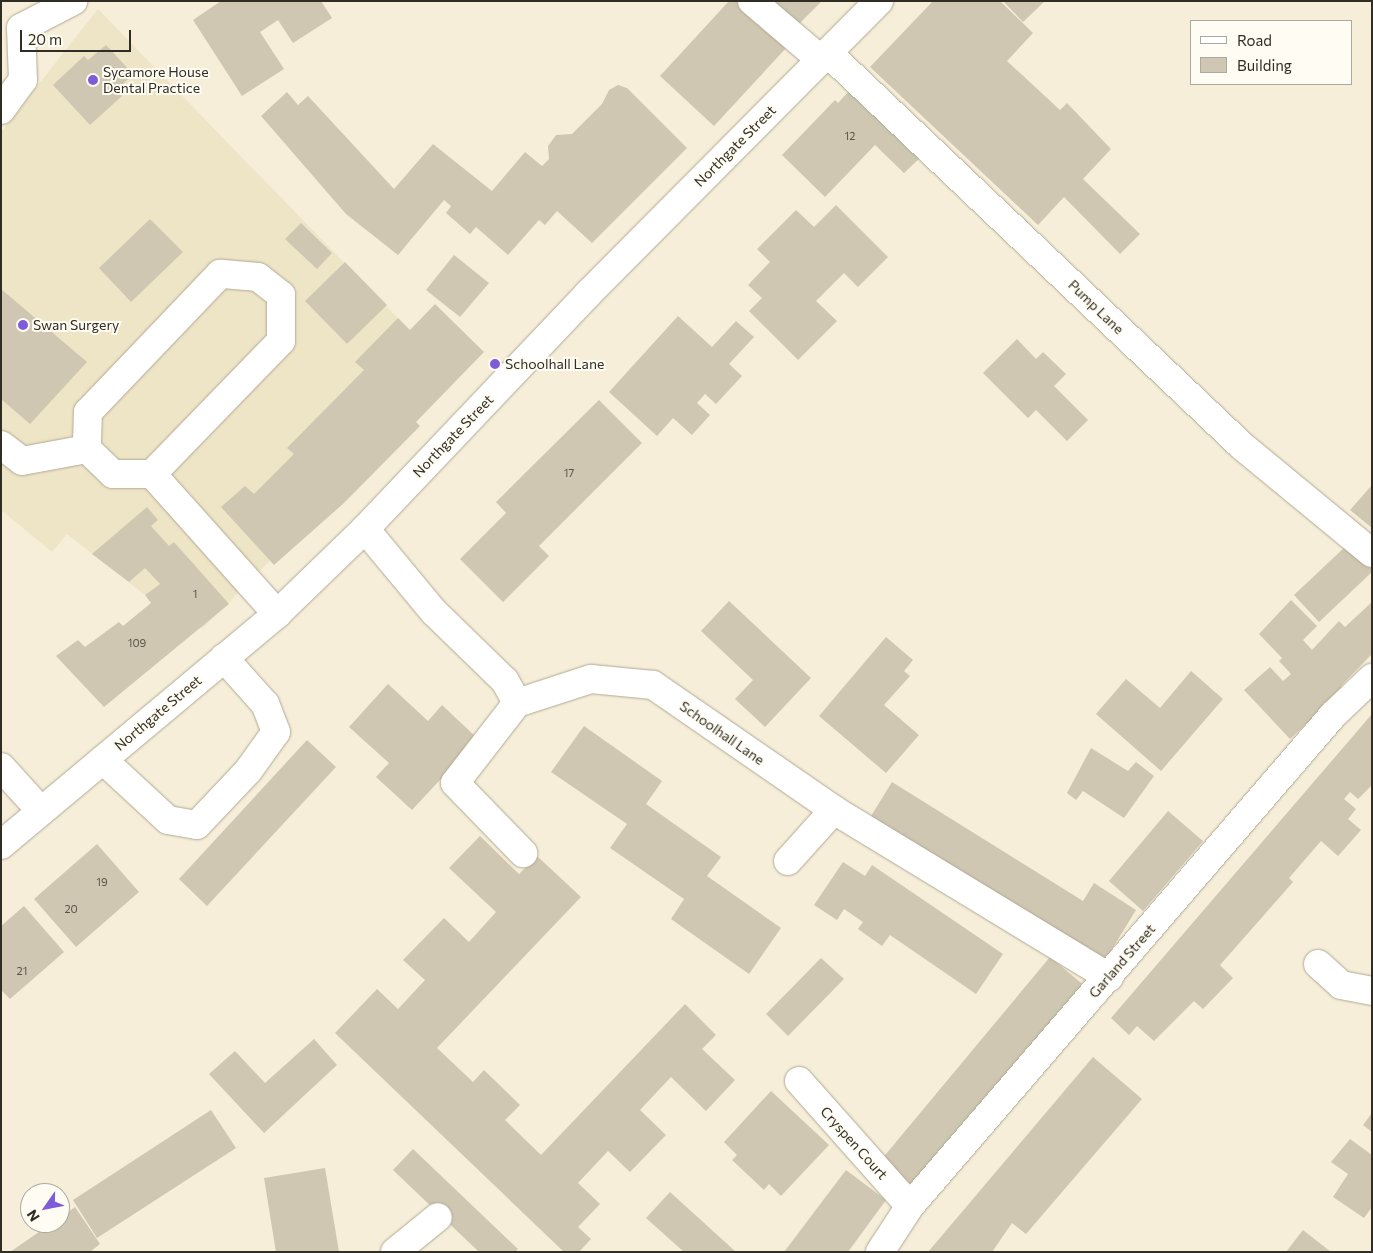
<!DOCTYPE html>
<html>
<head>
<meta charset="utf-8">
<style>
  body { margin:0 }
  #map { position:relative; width:1373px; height:1253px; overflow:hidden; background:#f6eed8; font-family:Commissioner,sans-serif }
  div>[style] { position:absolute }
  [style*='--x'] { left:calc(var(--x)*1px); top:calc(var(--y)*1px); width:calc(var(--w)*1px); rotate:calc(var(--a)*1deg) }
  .built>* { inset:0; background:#eee4c6 }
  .building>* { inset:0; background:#cfc7b2 }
  .roads { filter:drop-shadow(0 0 1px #b1a994) drop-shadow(0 0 1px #b1a994) }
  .minor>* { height:28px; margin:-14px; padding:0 14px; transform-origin:14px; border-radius:14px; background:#fff }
  .dots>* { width:14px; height:14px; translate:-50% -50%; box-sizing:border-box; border:2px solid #fffcf3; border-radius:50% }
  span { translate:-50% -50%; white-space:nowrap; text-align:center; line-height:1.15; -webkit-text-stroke:4px #fffcf3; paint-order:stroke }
  .number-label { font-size:11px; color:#585448 }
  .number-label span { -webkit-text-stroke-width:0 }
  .poi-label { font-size:14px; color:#302d24 }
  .left { translate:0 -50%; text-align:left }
  .street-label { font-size:14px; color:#302d24 }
  .frame { position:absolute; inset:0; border:2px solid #302d24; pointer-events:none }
  .legend { position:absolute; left:1190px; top:20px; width:162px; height:65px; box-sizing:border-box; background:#fffcf3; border:1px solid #aca9a0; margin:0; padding:6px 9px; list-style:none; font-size:15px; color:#302d24 }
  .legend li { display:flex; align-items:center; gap:10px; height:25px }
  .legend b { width:25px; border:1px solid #aca9a0 }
  .north { position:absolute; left:20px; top:1183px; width:50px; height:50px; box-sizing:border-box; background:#fffcf3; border:1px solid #aca9a0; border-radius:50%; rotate:237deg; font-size:14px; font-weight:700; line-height:20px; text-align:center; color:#302d24 }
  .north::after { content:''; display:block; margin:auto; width:18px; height:22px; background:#7e5cd7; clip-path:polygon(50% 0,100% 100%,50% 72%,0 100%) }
  .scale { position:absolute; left:20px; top:30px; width:111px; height:22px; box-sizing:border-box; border:2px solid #302d24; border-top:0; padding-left:6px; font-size:15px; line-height:18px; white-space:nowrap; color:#302d24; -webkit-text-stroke:4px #fffcf3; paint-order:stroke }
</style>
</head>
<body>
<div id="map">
  <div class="built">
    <i style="clip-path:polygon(98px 9px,454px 376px,202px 629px,160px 584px,145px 595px,67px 534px,52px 552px,1px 510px,1px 132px)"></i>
  </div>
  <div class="building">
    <i style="clip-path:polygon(221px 1px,321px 1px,332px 18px,293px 43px,278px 20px,260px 32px,284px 69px,242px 96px,193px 20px)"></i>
    <i style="clip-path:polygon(729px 1px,738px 1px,787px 47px,714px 126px,660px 76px)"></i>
    <i style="clip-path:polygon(769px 1px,822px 1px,797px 26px)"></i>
    <i style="clip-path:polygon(933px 1px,1000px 1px,1033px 33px,1007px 61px,1060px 110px,1067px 103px,1111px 149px,1083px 179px,1140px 234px,1120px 254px,1064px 197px,1038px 225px,870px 67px)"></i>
    <i style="clip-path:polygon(1003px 1px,1045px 1px,1023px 22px)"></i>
    <i style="clip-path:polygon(106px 45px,133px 74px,117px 90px,122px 96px,90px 125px,53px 85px,84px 56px,88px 60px)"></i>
    <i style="clip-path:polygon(618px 85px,627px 88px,687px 148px,592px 243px,557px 211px,545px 225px,539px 220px,508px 255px,476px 227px,470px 234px,446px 213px,451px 206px,444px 200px,398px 255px,346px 214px,261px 116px,287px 92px,298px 105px,308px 96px,394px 189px,433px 144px,492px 191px,525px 152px,542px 166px,549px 159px,548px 146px,556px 135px,572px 134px,602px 104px,609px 90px)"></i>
    <i style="clip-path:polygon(851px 89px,921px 157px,904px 173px,875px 145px,825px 197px,782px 155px,835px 100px,838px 103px)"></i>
    <i style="clip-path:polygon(836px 205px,888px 257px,858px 287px,844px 273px,816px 301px,837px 321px,798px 360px,749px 311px,762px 298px,748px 285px,770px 262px,757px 249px,796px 210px,814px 227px)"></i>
    <i style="clip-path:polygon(150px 219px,183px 252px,131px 302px,99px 268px)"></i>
    <i style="clip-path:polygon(301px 223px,332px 253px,317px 269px,285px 239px)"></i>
    <i style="clip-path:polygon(454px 255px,489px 283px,460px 317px,426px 290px)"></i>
    <i style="clip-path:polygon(345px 262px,387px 305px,347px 344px,305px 301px)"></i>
    <i style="clip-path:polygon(1px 289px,87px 362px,30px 424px,1px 399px)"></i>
    <i style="clip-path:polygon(435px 304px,484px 352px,416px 422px,420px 426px,344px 503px,274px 565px,221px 507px,245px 486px,254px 494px,294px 454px,287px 448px,364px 370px,355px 362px,398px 318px,410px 330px)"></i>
    <i style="clip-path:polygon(678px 316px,712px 347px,736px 321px,754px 337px,729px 364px,742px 376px,716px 404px,705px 394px,697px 403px,710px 415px,692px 435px,673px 418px,657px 436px,609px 392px)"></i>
    <i style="clip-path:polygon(1017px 339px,1036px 359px,1043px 352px,1066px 374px,1054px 386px,1088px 420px,1067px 441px,1036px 410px,1028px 418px,983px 373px)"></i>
    <i style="clip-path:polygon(599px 400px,642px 443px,539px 546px,549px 556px,503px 602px,460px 559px,506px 513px,496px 502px)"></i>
    <i style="clip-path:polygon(1372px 485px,1372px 528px,1350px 510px)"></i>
    <i style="clip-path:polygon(147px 507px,158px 520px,151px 526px,169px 546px,174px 542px,229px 604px,104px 707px,56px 656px,78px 640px,85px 647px,119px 622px,123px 626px,151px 603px,145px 595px,160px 584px,145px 568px,129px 582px,92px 554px)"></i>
    <i style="clip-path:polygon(1346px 546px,1372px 566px,1372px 572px,1319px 622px,1294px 595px)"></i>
    <i style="clip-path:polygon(1291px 600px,1317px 626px,1303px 640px,1312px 650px,1339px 621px,1345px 627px,1372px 602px,1372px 654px,1341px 686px,1343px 689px,1290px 739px,1244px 690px,1270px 667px,1283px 681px,1291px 674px,1279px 661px,1282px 658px,1259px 634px)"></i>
    <i style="clip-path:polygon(729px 601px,811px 678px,765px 727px,735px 699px,753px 680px,701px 631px)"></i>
    <i style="clip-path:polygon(886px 637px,913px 660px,904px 671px,910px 676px,884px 705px,919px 735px,886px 773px,819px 716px)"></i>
    <i style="clip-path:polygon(1191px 671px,1223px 699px,1161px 771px,1096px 714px,1126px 679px,1160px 708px)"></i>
    <i style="clip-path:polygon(388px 684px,428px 721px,442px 705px,478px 739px,412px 810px,376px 777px,389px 763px,349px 727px)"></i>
    <i style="clip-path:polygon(1372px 714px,1372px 785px,1358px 799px,1350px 792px,1344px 799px,1356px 809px,1348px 819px,1361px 830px,1338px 856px,1321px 841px,1289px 878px,1293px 882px,1220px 965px,1233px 978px,1203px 1009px,1194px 1001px,1154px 1041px,1137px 1026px,1129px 1035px,1111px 1018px)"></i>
    <i style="clip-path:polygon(584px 726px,662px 781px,646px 804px,721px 857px,707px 876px,781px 928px,749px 974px,671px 919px,684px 899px,610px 848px,627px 824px,551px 772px)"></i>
    <i style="clip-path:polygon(307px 740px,336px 767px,207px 906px,179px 879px)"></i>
    <i style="clip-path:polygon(1091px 748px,1128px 771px,1136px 762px,1154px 776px,1124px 818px,1083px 791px,1076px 800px,1067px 793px)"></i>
    <i style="clip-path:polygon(892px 782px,1083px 901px,1094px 883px,1136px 910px,1104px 962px,871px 816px)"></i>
    <i style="clip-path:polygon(1168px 811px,1203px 841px,1143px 911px,1109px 881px)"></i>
    <i style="clip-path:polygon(480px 836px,519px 874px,537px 856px,581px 897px,437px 1048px,473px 1082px,484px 1070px,520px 1105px,505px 1120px,541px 1155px,685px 1004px,716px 1035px,702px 1049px,735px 1080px,706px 1111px,671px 1077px,640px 1110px,666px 1135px,630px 1172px,608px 1151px,578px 1183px,600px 1204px,578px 1227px,591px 1239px,579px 1252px,564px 1252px,335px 1033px,377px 989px,398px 1009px,425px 980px,403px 960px,444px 918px,469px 942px,496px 912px,449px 868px)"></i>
    <i style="clip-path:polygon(97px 844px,139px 892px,76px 947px,34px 899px)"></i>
    <i style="clip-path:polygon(843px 862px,865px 876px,872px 865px,1003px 954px,976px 994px,890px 935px,882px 946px,858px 929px,863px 922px,844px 909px,837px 920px,814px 905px)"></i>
    <i style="clip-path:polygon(24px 906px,64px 952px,10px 999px,1px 990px,1px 926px)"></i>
    <i style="clip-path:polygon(1050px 957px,1086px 987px,917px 1190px,881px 1160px)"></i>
    <i style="clip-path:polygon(821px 958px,844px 979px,788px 1036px,766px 1014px)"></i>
    <i style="clip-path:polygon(314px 1039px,337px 1065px,264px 1133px,209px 1074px,235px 1051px,265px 1083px)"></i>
    <i style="clip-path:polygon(1093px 1057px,1142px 1099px,1026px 1234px,1012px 1223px,992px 1252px,928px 1252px)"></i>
    <i style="clip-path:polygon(771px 1091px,829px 1145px,781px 1196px,769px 1184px,764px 1190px,732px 1160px,737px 1155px,724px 1142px)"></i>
    <i style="clip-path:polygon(211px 1110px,236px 1148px,97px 1238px,73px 1200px)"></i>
    <i style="clip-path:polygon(1372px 1113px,1372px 1132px,1363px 1125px)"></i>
    <i style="clip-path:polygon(1350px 1139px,1372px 1155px,1372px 1207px,1364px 1218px,1333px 1197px,1348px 1174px,1331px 1162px)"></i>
    <i style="clip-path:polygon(413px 1149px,518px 1249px,515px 1252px,479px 1252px,393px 1170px)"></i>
    <i style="clip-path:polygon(325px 1168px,339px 1252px,276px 1252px,264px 1178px)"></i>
    <i style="clip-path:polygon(846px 1170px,886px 1200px,848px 1252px,784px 1252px)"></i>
    <i style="clip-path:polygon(670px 1192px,736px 1252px,684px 1252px,646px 1218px)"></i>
    <i style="clip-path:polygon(75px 1207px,100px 1244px,90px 1252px,10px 1252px,52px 1223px,60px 1223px,60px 1218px)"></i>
    <i style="clip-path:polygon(1303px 1230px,1331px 1252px,1286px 1252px)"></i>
  </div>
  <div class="roads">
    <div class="minor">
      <i style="--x:752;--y:1;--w:91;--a:40.5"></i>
      <i style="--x:21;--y:28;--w:59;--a:-27.4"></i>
      <i style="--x:828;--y:53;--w:571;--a:43.51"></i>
      <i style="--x:1242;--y:446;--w:168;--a:39.5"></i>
      <i style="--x:1;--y:110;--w:37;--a:-54"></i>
      <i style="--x:23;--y:80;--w:52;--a:-92.2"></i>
      <i style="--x:1;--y:445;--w:26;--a:37"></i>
      <i style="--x:22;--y:461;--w:66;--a:-10.5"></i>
      <i style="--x:152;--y:474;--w:185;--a:-45.9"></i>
      <i style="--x:281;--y:341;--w:46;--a:-90"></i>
      <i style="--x:281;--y:295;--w:29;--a:-142"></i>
      <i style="--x:258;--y:277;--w:38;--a:-175"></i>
      <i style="--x:220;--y:274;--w:191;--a:133.7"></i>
      <i style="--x:88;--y:412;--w:37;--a:92"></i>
      <i style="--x:87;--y:449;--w:36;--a:44"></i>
      <i style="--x:113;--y:474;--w:39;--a:0"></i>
      <i style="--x:152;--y:474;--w:188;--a:48.2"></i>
      <i style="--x:365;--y:529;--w:108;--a:50.3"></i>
      <i style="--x:434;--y:612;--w:99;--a:44.2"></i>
      <i style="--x:505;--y:681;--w:25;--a:61"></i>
      <i style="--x:517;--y:703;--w:78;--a:-18"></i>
      <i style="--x:591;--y:679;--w:62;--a:5.5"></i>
      <i style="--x:653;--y:685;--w:220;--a:34.6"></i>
      <i style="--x:834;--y:810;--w:322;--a:31.3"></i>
      <i style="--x:517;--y:703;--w:101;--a:127.8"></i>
      <i style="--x:455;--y:783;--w:98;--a:45.8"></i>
      <i style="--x:103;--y:760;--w:88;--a:42.7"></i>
      <i style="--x:168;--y:820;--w:29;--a:10"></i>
      <i style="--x:197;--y:825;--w:74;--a:-46.6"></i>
      <i style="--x:248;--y:771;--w:48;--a:-54.3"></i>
      <i style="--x:276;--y:732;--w:30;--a:-111"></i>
      <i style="--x:265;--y:704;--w:62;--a:-131.7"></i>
      <i style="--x:1;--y:767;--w:59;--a:47.7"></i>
      <i style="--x:1;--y:845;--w:360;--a:-39.9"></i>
      <i style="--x:277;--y:614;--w:122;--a:-44"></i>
      <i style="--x:365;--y:529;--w:324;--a:-46.5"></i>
      <i style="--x:588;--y:294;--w:413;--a:-45.2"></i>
      <i style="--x:788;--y:861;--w:69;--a:-48"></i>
      <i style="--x:1318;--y:964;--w:31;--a:42"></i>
      <i style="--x:1341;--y:985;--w:32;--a:11"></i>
      <i style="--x:799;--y:1081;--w:167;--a:48.4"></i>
      <i style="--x:395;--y:1252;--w:55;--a:-39.1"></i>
      <i style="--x:880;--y:1252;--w:55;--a:-56.9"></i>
      <i style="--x:910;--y:1206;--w:648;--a:-49.25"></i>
      <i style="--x:1333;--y:715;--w:54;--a:-43.5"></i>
    </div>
  </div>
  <div class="dots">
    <i style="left:93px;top:80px;background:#7e5cd7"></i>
    <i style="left:23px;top:325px;background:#7e5cd7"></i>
    <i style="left:495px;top:364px;background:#7e5cd7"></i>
  </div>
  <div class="number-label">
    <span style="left:850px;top:136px">12</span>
    <span style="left:569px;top:473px">17</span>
    <span style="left:195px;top:594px">1</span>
    <span style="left:137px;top:643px">109</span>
    <span style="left:102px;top:882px">19</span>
    <span style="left:71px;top:909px">20</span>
    <span style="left:22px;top:971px">21</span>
  </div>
  <div class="poi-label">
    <span class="left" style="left:103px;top:80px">Sycamore House<br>Dental Practice</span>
    <span class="left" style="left:33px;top:325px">Swan Surgery</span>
    <span class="left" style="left:505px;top:364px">Schoolhall Lane</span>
  </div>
  <div class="street-label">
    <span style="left:735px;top:146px;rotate:-45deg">Northgate Street</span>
    <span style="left:1096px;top:307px;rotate:44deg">Pump Lane</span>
    <span style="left:453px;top:436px;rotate:-46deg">Northgate Street</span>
    <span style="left:158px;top:713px;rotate:-40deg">Northgate Street</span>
    <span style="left:722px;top:733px;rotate:35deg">Schoolhall Lane</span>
    <span style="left:1122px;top:961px;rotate:-49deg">Garland Street</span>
    <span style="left:854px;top:1143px;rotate:48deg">Cryspen Court</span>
  </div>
  <div class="frame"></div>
  <ul class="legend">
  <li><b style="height:6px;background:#fff"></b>Road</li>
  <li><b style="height:14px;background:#cfc7b2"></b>Building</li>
  </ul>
  <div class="north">N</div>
  <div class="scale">20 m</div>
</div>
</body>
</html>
